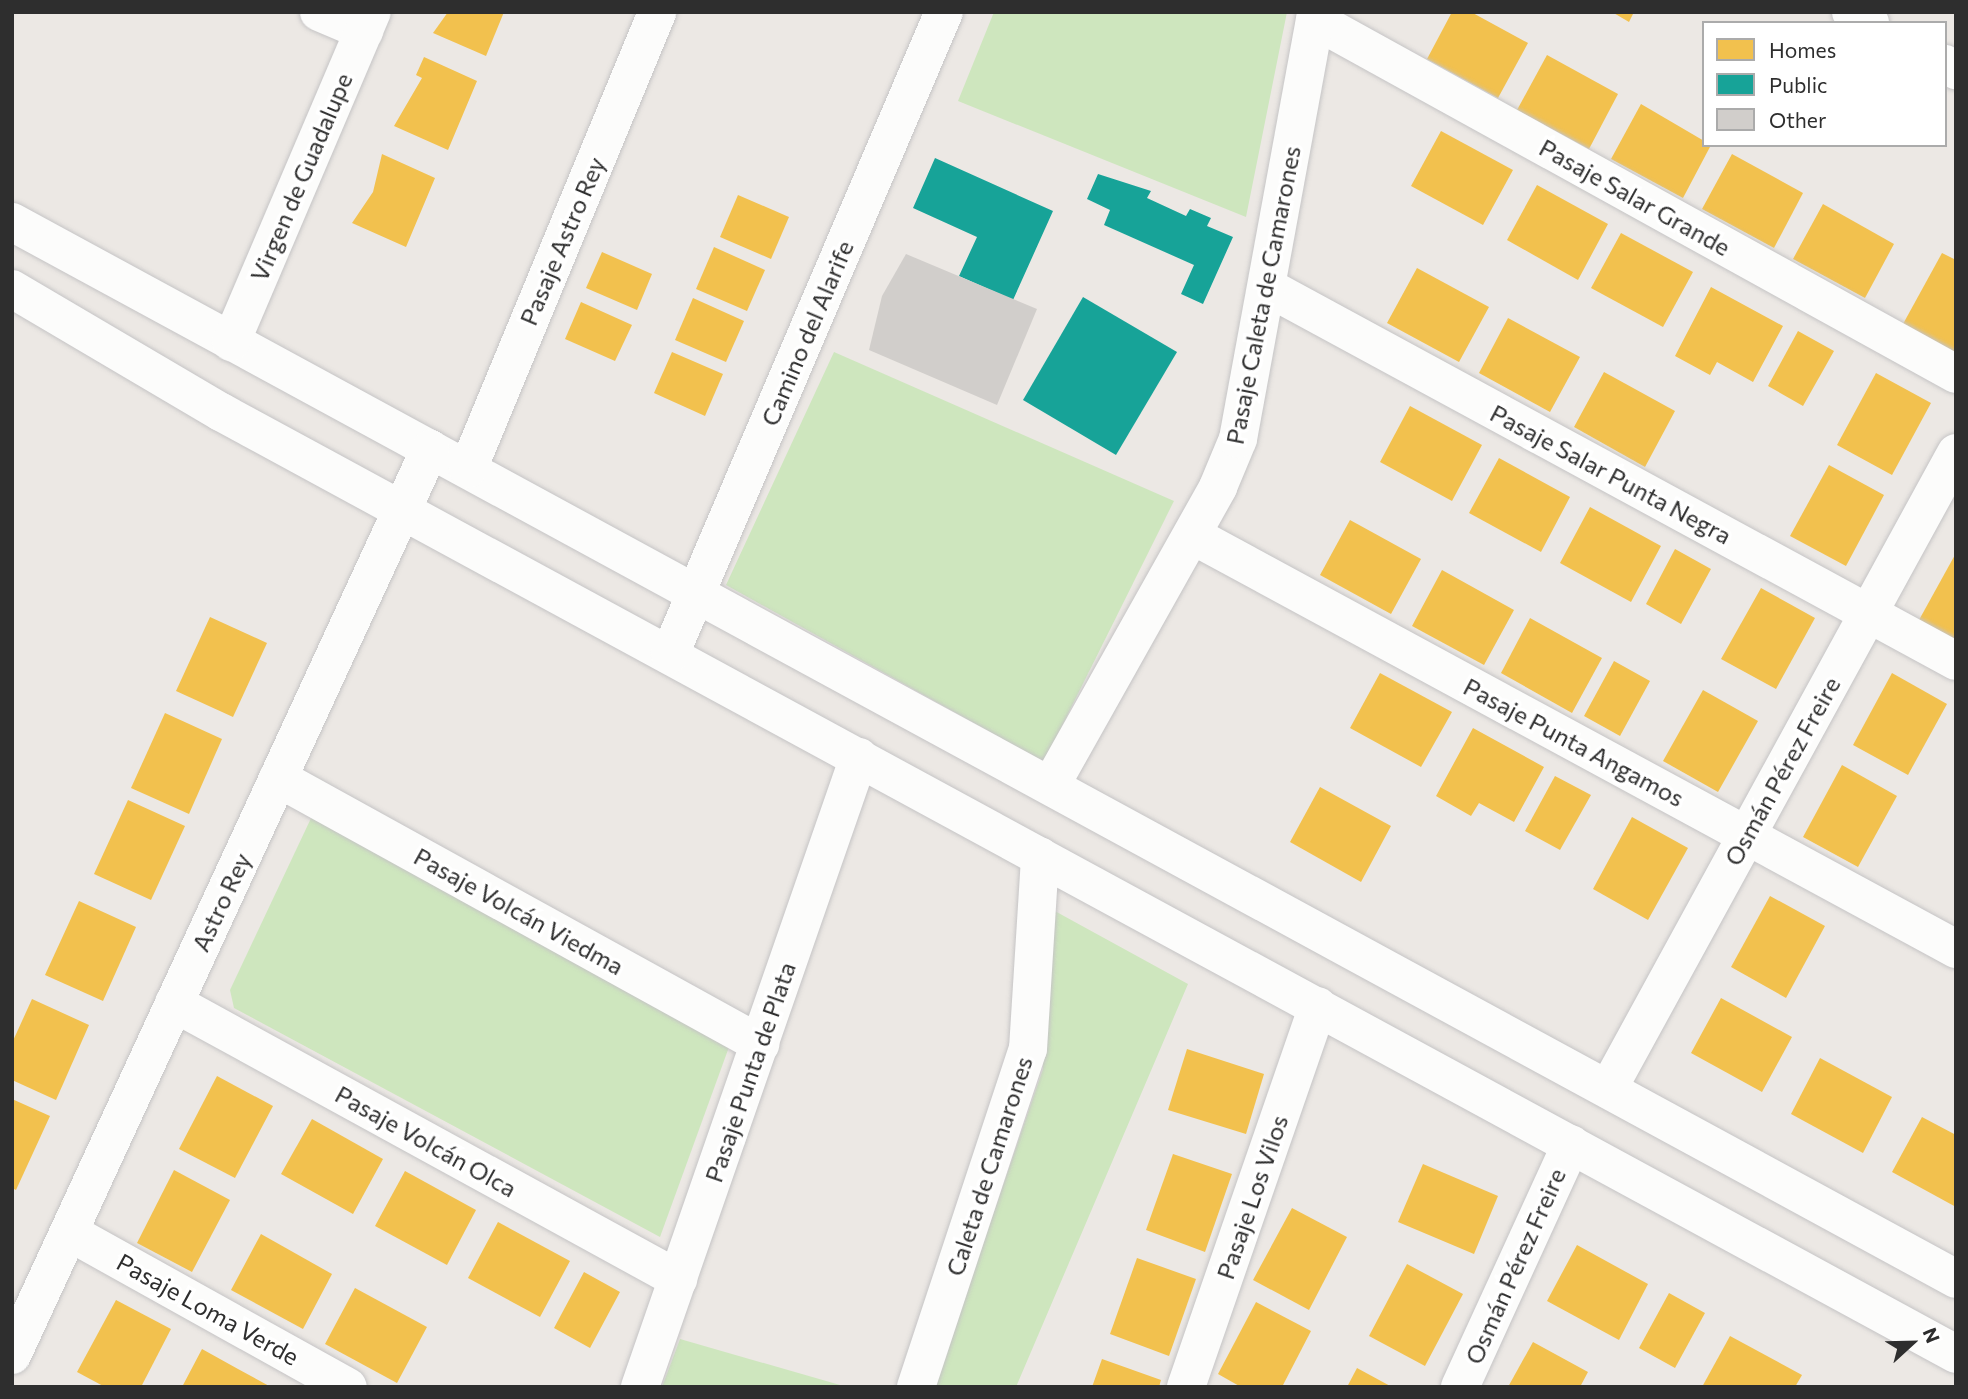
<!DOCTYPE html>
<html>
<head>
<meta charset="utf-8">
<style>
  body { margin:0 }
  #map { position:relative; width:1968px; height:1399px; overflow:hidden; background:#ece8e4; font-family:Commissioner,sans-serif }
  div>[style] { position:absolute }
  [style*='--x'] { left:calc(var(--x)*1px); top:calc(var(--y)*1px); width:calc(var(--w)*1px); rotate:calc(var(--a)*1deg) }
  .green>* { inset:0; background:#cee6be }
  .homes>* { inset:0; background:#f2c14e }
  .public>* { inset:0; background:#17a398 }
  .building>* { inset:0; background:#d1cecb }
  .roads { filter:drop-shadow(0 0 2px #c5c4c5) drop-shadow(0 0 2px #c5c4c5) }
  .minor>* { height:38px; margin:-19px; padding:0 19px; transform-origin:19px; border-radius:19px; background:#fcfcfb }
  span { translate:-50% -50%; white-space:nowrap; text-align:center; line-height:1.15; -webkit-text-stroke:7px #fff; paint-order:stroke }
  .street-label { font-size:24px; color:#2e2e2e }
  .frame { position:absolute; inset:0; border:14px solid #2e2e2e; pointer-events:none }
  .legend { position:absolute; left:1702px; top:21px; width:245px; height:126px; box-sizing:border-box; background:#fff; border:2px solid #ababab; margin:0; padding:9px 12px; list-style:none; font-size:21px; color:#2e2e2e }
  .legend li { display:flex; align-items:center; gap:14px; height:35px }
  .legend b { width:35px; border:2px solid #ababab }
  .north { position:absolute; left:1877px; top:1308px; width:70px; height:70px; -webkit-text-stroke:5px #fff; paint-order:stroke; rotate:68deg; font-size:19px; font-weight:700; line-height:28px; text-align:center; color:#2e2e2e }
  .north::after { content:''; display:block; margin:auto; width:24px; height:32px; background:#2e2e2e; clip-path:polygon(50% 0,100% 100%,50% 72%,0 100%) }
</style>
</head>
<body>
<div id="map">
  <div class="green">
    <i style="clip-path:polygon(994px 12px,1287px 12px,1246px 217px,958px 101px)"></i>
    <i style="clip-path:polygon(834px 352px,1174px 501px,1044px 762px,726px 585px)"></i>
    <i style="clip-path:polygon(313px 814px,729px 1047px,660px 1237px,234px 1008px,230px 990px)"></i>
    <i style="clip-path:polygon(1042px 904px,1188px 984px,1016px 1387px,934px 1387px,1043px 1069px)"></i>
    <i style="clip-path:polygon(680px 1339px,847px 1387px,662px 1387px)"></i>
  </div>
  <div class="homes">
    <i style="clip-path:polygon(448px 12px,504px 12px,486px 56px,433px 33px)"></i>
    <i style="clip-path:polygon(1452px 12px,1471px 12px,1528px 43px,1498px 98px,1427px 59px)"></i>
    <i style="clip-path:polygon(1612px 12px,1634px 12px,1629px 22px)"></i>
    <i style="clip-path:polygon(1547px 55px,1618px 94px,1589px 149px,1517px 110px)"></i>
    <i style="clip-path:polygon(424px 57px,477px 81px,448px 150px,394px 126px,422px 78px,416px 75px)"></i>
    <i style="clip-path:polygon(1641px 104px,1711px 145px,1683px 198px,1611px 159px)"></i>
    <i style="clip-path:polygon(1441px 131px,1513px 170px,1483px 225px,1411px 186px)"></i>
    <i style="clip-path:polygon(382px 154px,435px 178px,406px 247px,352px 223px,373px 192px)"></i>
    <i style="clip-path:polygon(1732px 154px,1803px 193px,1774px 248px,1702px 209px)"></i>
    <i style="clip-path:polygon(1537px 185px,1608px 224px,1578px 280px,1507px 240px)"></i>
    <i style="clip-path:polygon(738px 195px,789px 217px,771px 259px,720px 237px)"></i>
    <i style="clip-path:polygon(1823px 204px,1894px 244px,1865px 298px,1793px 259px)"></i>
    <i style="clip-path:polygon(1621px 233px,1693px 272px,1663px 327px,1591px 288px)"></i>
    <i style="clip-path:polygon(714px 247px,765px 270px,747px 311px,696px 289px)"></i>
    <i style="clip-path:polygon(602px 252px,652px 274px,637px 310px,586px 288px)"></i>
    <i style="clip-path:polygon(1942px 253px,1956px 260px,1956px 354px,1903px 324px)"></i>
    <i style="clip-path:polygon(1417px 268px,1489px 307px,1459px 362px,1387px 323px)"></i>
    <i style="clip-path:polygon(1711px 287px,1783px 326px,1753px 382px,1717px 362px,1710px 375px,1675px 356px)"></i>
    <i style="clip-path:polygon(693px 298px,744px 321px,726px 362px,675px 340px)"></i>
    <i style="clip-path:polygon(581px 302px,632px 325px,615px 361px,565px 339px)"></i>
    <i style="clip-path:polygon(1508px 318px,1580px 357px,1550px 412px,1479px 373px)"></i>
    <i style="clip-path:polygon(1798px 331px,1834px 351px,1803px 406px,1768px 386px)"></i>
    <i style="clip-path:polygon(672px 352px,723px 374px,705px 416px,654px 393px)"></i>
    <i style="clip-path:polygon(1604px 372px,1675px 411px,1645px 467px,1574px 427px)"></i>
    <i style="clip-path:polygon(1876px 373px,1931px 403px,1892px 475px,1837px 445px)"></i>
    <i style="clip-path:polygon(1410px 406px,1482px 445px,1452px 501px,1380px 462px)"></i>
    <i style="clip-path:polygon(1499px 458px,1570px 497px,1541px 552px,1469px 513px)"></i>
    <i style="clip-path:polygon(1829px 465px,1884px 495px,1846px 566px,1790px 536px)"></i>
    <i style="clip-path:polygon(1590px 507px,1661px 546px,1631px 602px,1560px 563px)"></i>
    <i style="clip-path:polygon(1350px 520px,1421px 559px,1391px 614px,1320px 575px)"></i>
    <i style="clip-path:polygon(1675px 549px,1711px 569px,1681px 624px,1646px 604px)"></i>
    <i style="clip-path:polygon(1956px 553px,1956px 640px,1919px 620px)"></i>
    <i style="clip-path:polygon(1442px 570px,1514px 610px,1484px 665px,1412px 626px)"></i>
    <i style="clip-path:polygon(1761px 588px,1815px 618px,1776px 689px,1721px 659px)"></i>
    <i style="clip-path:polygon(210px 617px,267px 643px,233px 717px,176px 691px)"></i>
    <i style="clip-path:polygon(1530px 618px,1602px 658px,1572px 713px,1501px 673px)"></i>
    <i style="clip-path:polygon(1614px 661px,1650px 681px,1620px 736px,1584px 716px)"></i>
    <i style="clip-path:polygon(1380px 673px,1452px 712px,1421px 767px,1350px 728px)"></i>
    <i style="clip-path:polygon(1892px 673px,1947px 704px,1908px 775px,1853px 745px)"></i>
    <i style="clip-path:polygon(1703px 690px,1758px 721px,1718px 792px,1663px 761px)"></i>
    <i style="clip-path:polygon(165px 713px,222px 739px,189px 814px,131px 788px)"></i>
    <i style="clip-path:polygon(1473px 728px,1544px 767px,1514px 822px,1479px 803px,1471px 816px,1436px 796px)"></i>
    <i style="clip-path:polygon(1842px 765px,1897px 796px,1858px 867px,1803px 837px)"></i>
    <i style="clip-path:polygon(1555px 776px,1591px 795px,1560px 850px,1525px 831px)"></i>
    <i style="clip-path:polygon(1320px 787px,1391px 826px,1361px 882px,1290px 842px)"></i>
    <i style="clip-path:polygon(128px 800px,185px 826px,151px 900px,94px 874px)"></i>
    <i style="clip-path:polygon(1632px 817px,1688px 848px,1648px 920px,1593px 889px)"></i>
    <i style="clip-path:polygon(1770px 896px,1825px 926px,1786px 998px,1731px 967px)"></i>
    <i style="clip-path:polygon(79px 901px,136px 927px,103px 1001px,45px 975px)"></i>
    <i style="clip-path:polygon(1721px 998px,1792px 1037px,1762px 1092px,1691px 1053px)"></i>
    <i style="clip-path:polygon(32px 999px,89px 1025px,56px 1100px,12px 1080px,12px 1043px)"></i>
    <i style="clip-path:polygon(1187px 1049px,1264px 1074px,1246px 1134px,1168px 1110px)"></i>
    <i style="clip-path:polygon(1820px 1058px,1892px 1097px,1863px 1153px,1791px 1114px)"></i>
    <i style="clip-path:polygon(217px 1076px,273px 1106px,235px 1178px,179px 1149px)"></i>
    <i style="clip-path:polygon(12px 1099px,50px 1116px,16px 1190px,12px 1188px)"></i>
    <i style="clip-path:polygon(1922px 1117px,1956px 1135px,1956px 1207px,1892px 1172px)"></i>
    <i style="clip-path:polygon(312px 1119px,383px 1159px,353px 1214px,281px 1174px)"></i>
    <i style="clip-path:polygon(1173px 1154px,1232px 1174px,1205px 1252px,1146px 1230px)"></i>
    <i style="clip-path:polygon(1423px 1164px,1498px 1196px,1474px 1254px,1398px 1222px)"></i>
    <i style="clip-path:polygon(174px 1170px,230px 1200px,192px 1272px,137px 1243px)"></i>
    <i style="clip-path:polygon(405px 1171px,476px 1210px,447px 1265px,375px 1226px)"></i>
    <i style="clip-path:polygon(1292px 1208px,1347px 1237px,1309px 1310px,1253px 1280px)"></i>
    <i style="clip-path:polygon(498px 1222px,570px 1261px,540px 1317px,468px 1278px)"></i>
    <i style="clip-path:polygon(261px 1234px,332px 1274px,303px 1329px,231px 1290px)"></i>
    <i style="clip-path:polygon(1577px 1245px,1648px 1284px,1619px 1340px,1547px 1301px)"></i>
    <i style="clip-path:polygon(1137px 1258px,1196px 1279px,1169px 1356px,1110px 1334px)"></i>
    <i style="clip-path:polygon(1407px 1264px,1463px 1294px,1425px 1366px,1369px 1336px)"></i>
    <i style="clip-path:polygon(584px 1272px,620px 1292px,590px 1348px,554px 1328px)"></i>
    <i style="clip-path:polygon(355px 1288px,427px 1327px,397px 1383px,325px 1344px)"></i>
    <i style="clip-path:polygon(1669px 1293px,1705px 1313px,1675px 1368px,1639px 1348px)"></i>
    <i style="clip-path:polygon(116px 1300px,171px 1329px,141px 1387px,105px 1387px,77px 1372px)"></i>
    <i style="clip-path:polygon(1256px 1302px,1311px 1331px,1282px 1387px,1241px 1387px,1218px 1374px)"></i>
    <i style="clip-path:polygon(1730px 1336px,1802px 1375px,1795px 1387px,1702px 1387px)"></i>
    <i style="clip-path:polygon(1533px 1342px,1588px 1372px,1580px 1387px,1508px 1387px)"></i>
    <i style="clip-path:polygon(202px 1349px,238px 1369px,271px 1387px,182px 1387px)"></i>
    <i style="clip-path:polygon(1102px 1359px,1161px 1380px,1159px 1387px,1092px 1387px)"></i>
    <i style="clip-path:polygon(1357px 1368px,1392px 1387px,1347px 1387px)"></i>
  </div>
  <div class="public">
    <i style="clip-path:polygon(935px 158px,1053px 211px,1013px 300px,959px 276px,977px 237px,913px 208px)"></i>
    <i style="clip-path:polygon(1098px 174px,1151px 191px,1147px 198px,1186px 216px,1190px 209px,1211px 218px,1207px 226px,1233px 237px,1203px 304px,1181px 294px,1194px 265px,1104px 225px,1110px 210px,1087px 199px)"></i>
    <i style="clip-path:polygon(1083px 297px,1177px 352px,1116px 455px,1023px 400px)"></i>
  </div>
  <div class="building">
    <i style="clip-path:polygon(906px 254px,1037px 309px,997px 405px,869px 350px,882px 296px)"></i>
  </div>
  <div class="roads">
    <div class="minor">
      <i style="--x:319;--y:12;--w:49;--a:22.9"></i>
      <i style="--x:1851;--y:12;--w:22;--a:30"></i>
      <i style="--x:1315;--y:20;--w:732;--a:28.91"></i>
      <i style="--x:1945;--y:64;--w:13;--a:29"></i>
      <i style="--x:12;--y:222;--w:2213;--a:28.53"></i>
      <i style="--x:1267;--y:287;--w:784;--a:28.49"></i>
      <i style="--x:12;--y:289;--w:243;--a:30.5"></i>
      <i style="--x:221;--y:412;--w:1974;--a:28.5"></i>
      <i style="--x:231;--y:342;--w:359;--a:-66.9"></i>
      <i style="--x:468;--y:469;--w:495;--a:-67.5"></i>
      <i style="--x:1192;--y:535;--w:869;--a:28.45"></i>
      <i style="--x:670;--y:654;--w:698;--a:-66.89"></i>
      <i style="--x:278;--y:778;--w:551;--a:28.89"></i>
      <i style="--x:1051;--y:785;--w:342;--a:-60.7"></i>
      <i style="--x:1218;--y:487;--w:52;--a:-67.4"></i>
      <i style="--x:1238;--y:439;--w:434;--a:-79.6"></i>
      <i style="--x:174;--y:1003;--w:575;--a:28.71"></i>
      <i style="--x:1608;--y:1089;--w:725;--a:-61.31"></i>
      <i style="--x:69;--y:1232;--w:319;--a:29.1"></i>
      <i style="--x:12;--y:1355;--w:998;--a:-65.23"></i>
      <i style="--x:640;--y:1387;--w:667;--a:-70.83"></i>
      <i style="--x:916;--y:1387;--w:356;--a:-71.7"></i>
      <i style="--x:1028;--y:1049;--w:193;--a:-86.4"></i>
      <i style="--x:1186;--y:1387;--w:403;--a:-70.9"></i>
      <i style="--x:1460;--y:1387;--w:267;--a:-65.4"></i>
    </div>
  </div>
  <div class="street-label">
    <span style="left:301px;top:177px;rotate:-67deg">Virgen de Guadalupe</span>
    <span style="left:1635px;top:197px;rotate:29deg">Pasaje Salar Grande</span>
    <span style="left:562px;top:241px;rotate:-67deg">Pasaje Astro Rey</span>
    <span style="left:1263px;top:295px;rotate:-79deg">Pasaje Caleta de Camarones</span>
    <span style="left:807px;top:333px;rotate:-67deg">Camino del Alarife</span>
    <span style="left:1611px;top:474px;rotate:28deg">Pasaje Salar Punta Negra</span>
    <span style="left:1574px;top:742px;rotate:28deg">Pasaje Punta Angamos</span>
    <span style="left:1782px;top:771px;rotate:-61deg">Osmán Pérez Freire</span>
    <span style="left:221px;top:902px;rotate:-65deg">Astro Rey</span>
    <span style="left:519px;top:911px;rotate:29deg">Pasaje Volcán Viedma</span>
    <span style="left:750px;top:1072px;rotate:-71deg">Pasaje Punta de Plata</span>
    <span style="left:426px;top:1141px;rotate:29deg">Pasaje Volcán Olca</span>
    <span style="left:989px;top:1166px;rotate:-72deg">Caleta de Camarones</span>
    <span style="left:1252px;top:1197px;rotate:-71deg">Pasaje Los Vilos</span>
    <span style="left:1515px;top:1266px;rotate:-66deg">Osmán Pérez Freire</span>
    <span style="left:208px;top:1309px;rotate:29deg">Pasaje Loma Verde</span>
  </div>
  <div class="frame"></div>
  <ul class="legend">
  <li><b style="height:19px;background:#f2c14e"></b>Homes</li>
  <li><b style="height:19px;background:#17a398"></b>Public</li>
  <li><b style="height:19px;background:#d1cecb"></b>Other</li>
  </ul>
  <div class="north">N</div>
</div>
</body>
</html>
